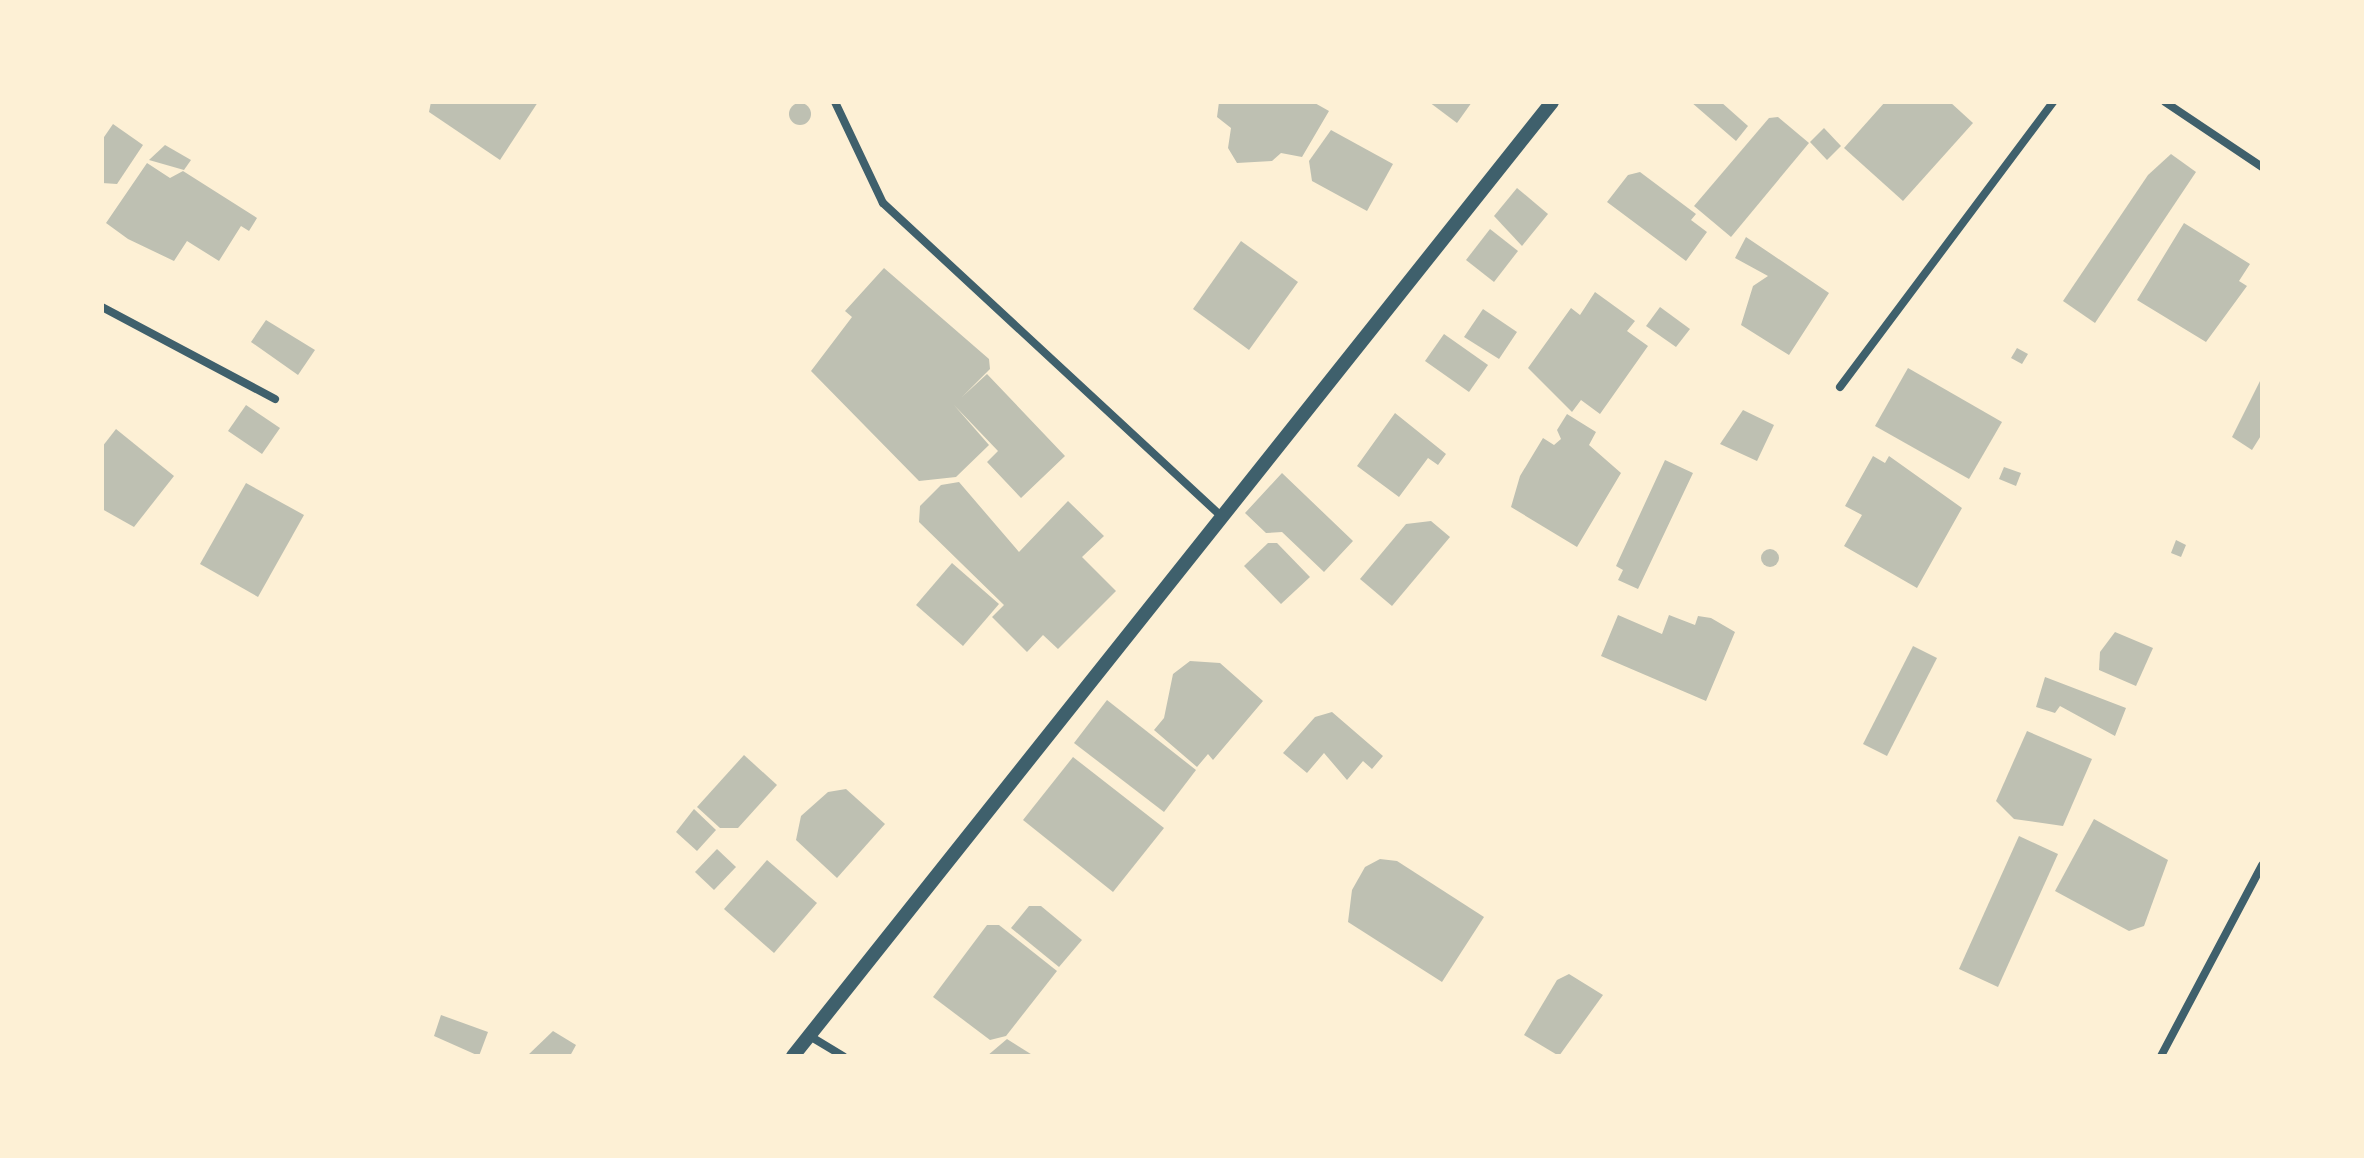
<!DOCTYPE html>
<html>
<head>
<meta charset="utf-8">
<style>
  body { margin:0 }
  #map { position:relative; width:2364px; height:1158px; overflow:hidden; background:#fdf0d5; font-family:"Fira Sans Condensed",sans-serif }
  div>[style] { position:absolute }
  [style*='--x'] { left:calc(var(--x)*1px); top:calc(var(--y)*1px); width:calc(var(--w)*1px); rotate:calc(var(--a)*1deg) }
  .building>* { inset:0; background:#bec0b2 }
  .round { border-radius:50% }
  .minor>* { height:8px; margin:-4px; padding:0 4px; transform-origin:4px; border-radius:4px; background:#3f606c }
  .tertiary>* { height:14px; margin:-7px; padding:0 7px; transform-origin:7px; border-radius:7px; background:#3f606c }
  span { translate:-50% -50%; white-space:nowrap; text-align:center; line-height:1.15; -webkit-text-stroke:8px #fdf0d5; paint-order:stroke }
  .frame { position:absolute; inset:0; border:104px solid #fdf0d5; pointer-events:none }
</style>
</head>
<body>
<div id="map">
  <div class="building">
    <i style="clip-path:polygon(431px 102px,538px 102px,500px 160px,429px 112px)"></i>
    <i style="clip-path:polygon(1219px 102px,1313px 102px,1329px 111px,1302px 157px,1281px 153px,1272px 161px,1237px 163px,1228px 148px,1231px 128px,1217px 117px)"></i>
    <i style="clip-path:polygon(1429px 102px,1472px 102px,1457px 123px)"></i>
    <i style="clip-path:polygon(1691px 102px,1721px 102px,1748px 126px,1736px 141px)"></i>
    <i style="clip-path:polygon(1885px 102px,1950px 102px,1973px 123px,1903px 201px,1844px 148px)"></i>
    <i class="round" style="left:789px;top:103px;width:22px;height:22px"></i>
    <i style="clip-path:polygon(1778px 117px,1809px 143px,1731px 237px,1694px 206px,1769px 118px)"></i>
    <i style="clip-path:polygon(113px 124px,143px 145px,117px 184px,102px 183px,102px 140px)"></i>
    <i style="clip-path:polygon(1824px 128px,1841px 146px,1827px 160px,1810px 142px)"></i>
    <i style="clip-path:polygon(1331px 130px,1393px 164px,1367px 211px,1312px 181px,1309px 161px)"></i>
    <i style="clip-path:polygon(165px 145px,191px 160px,184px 170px,149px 160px)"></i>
    <i style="clip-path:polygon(2171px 154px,2196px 172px,2095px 323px,2063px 301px,2148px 175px)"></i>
    <i style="clip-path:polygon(147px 163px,170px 178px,183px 171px,257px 218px,249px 231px,241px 226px,219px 261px,187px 241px,174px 261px,128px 239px,106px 223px)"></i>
    <i style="clip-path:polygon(1640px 172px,1696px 214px,1691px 220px,1707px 232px,1686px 261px,1607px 202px,1628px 175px)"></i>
    <i style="clip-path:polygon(1517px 188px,1548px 214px,1522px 246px,1494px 216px)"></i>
    <i style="clip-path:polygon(2184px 223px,2250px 264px,2239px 281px,2247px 286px,2206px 342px,2137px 300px)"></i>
    <i style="clip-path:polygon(1490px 229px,1518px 251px,1494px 282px,1466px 260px)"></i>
    <i style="clip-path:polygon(1746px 237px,1829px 293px,1789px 355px,1741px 325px,1753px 286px,1768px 276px,1735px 258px)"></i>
    <i style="clip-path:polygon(1241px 241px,1298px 282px,1249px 350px,1193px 309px)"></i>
    <i style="clip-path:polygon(884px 268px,989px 359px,990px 369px,962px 397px,987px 374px,1065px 456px,1021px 498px,987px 462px,998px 451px,954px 405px,989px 445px,956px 477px,919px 481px,811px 371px,852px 317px,845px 311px)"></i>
    <i style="clip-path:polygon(1595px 292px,1635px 321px,1627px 331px,1648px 346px,1600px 414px,1581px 400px,1572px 412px,1528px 368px,1571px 308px,1580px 315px)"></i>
    <i style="clip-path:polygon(1660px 307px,1690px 329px,1676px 347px,1646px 326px)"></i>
    <i style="clip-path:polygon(1483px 309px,1517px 332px,1499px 359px,1464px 337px)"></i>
    <i style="clip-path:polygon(266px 320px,315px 350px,298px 375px,251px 342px)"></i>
    <i style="clip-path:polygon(1444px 334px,1488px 365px,1469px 392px,1425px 361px)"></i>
    <i style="clip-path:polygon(2017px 348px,2028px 354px,2022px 364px,2011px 358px)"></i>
    <i style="clip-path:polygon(1908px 368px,2002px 422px,1969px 479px,1875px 426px)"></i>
    <i style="clip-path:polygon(2262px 377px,2262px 434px,2252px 450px,2232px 437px)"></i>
    <i style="clip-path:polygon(246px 405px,280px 428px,262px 454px,228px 431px)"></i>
    <i style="clip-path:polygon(1743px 410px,1774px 425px,1757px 461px,1720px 444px)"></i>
    <i style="clip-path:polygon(1395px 413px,1446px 454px,1438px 465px,1428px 458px,1399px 497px,1357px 466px)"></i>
    <i style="clip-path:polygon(1567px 414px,1596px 432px,1589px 445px,1621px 473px,1577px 547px,1511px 507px,1520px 476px,1543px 438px,1554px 445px,1561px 439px,1557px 430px)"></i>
    <i style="clip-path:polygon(116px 429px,174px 476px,134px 527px,102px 509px,102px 447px)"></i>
    <i style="clip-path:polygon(1873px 456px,1885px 463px,1889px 456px,1962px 508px,1917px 588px,1844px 546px,1862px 515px,1845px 506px)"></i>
    <i style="clip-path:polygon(1665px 460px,1693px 473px,1638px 589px,1618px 580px,1623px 570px,1616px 566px)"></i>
    <i style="clip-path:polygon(2004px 467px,2021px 473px,2016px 486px,1999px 479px)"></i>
    <i style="clip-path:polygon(1282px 473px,1353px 541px,1324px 572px,1282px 532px,1266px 533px,1245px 513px)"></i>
    <i style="clip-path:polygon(959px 482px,1019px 552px,1068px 501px,1104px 536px,1082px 557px,1116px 591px,1058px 649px,1043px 635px,1027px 652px,992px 617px,1004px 605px,919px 522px,920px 506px,941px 485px)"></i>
    <i style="clip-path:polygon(246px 483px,304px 515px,258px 597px,200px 564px)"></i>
    <i style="clip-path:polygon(1431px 521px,1450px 537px,1392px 606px,1360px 579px,1406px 524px)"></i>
    <i style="clip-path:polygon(2176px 540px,2186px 545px,2181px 557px,2171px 553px)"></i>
    <i style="clip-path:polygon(1268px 543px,1277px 543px,1310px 577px,1281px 604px,1244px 566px)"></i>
    <i class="round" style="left:1761px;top:549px;width:18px;height:18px"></i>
    <i style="clip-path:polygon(952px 563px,999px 604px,963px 646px,916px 605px)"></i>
    <i style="clip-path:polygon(1618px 615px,1662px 634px,1669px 615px,1695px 625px,1698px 616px,1711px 618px,1735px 632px,1706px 701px,1601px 656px)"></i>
    <i style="clip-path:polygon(2115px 632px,2153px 648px,2136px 686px,2099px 670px,2100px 652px)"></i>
    <i style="clip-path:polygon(1913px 646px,1937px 658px,1887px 756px,1863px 744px)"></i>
    <i style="clip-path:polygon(1190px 661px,1220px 663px,1263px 701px,1213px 760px,1208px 754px,1197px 767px,1154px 730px,1164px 718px,1173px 674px)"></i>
    <i style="clip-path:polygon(2045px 677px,2126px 708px,2115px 736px,2060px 706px,2055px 713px,2036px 707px)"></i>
    <i style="clip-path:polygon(1107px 700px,1196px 770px,1164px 812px,1074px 743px)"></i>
    <i style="clip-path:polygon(1332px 712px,1383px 756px,1372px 769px,1363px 761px,1347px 780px,1324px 753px,1307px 773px,1283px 753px,1315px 717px)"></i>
    <i style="clip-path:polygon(2027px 731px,2092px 759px,2063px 826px,2014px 819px,1996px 801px)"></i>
    <i style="clip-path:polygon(744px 755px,777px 785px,738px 828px,720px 828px,697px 807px)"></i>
    <i style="clip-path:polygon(1073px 757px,1164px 828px,1113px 892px,1023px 820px)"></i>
    <i style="clip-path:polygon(846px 789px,885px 824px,837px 878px,796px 840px,801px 816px,828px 792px)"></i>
    <i style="clip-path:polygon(694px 809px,716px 830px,697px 851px,676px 832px)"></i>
    <i style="clip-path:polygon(2094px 819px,2168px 860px,2144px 926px,2129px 931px,2055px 891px)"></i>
    <i style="clip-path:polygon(2019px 836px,2058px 854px,1998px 987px,1959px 969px)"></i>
    <i style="clip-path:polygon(717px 849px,736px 867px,714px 890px,695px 872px)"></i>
    <i style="clip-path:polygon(1380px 859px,1397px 861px,1484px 917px,1442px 982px,1348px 922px,1352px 890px,1365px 867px)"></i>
    <i style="clip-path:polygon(767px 860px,817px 903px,774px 953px,724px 909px)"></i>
    <i style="clip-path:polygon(1029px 906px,1041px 906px,1082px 940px,1059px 967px,1011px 928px)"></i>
    <i style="clip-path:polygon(987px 925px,999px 925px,1057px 971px,1006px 1036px,990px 1040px,933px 997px)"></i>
    <i style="clip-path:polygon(1569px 974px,1603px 995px,1559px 1056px,1524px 1035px,1557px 980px)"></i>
    <i style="clip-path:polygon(441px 1015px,488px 1032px,479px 1056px,434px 1036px)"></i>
    <i style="clip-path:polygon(553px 1031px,576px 1045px,570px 1056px,527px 1056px)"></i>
    <i style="clip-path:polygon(1007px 1039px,1034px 1056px,987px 1056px)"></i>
  </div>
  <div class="minor">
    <i style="--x:835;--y:102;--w:112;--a:64.6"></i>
    <i style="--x:883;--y:203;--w:459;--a:42.8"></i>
    <i style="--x:2165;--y:102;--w:117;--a:33.8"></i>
    <i style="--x:102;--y:307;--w:196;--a:28"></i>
    <i style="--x:1840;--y:387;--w:356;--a:-53.2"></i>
    <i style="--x:808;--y:1035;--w:41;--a:31"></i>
    <i style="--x:2161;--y:1056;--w:216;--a:-62.1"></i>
  </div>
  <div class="tertiary">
    <i style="--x:793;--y:1056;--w:1219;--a:-51.49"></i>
  </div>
  <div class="frame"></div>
</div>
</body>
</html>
